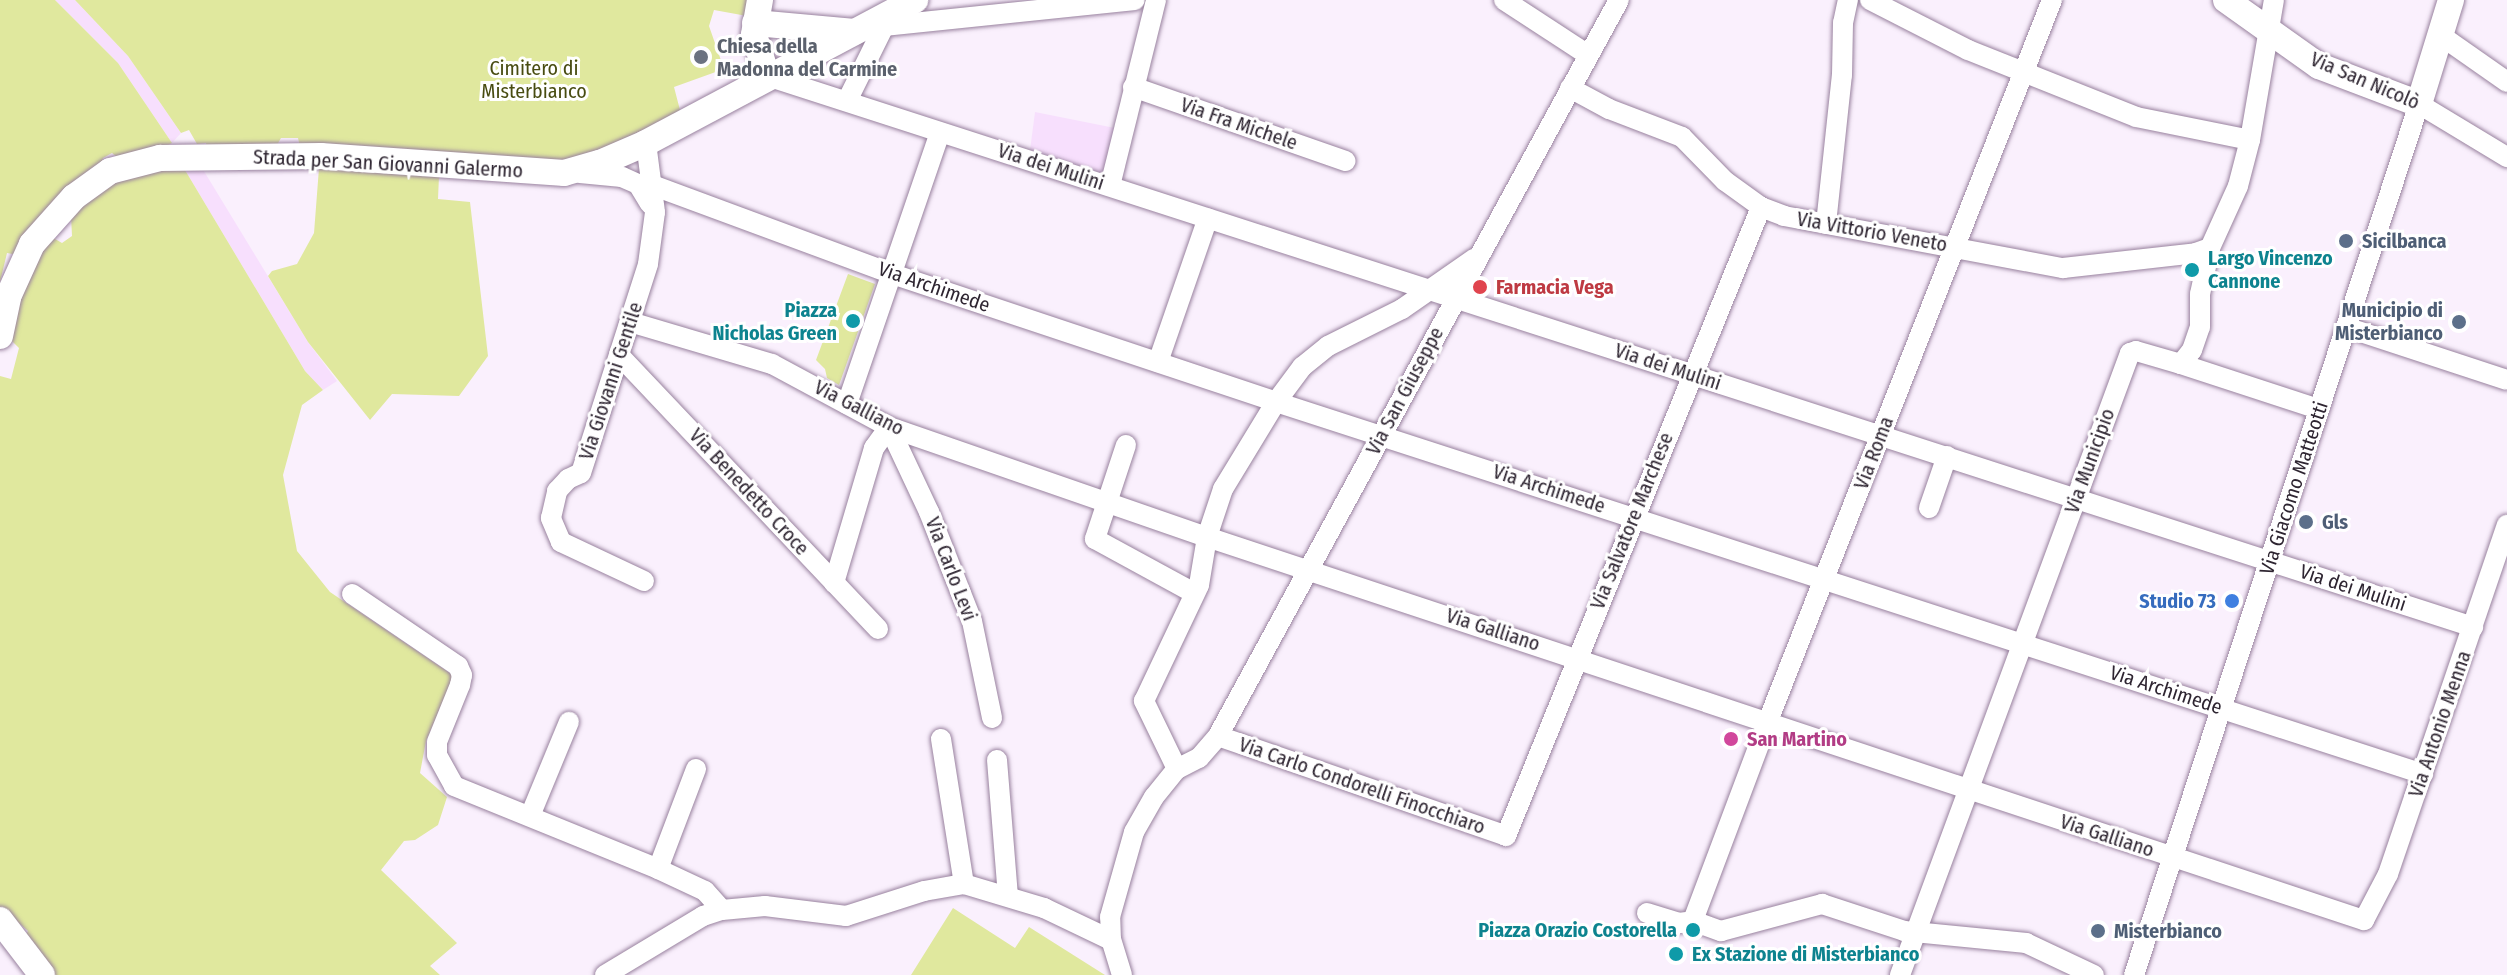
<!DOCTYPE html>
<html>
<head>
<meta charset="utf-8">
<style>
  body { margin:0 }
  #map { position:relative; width:2507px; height:975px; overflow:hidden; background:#faf0fd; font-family:"Fira Sans Condensed",sans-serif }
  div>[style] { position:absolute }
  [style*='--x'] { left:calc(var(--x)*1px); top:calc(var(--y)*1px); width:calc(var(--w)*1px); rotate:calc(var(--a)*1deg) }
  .built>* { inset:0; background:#f7dffd }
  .green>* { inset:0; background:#e0e89e }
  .roads { filter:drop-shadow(0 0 2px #98819e) drop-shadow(0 0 2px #98819e) }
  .minor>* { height:20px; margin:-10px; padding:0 10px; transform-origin:10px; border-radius:10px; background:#fff }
  .major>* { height:26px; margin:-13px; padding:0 13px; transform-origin:13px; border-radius:13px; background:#fff }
  .dots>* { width:22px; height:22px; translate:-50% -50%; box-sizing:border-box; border:4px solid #fff; border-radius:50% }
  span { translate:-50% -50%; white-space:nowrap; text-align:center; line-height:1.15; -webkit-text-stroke:6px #fff; paint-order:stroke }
  .worship-label { font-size:20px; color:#5b616d; font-weight:700 }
  .left { translate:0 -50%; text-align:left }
  .park-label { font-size:20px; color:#484c11 }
  .street-label { font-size:20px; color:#2e2531 }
  .service-label { font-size:20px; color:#4e5e75; font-weight:700 }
  .right { translate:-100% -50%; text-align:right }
  .culture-label { font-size:20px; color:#0d838f; font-weight:700 }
  .health-label { font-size:20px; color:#be3a42; font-weight:700 }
  .shop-label { font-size:20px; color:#366cbe; font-weight:700 }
  .hotel-label { font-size:20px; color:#b23c85; font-weight:700 }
</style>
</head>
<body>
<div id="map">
  <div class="built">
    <i style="clip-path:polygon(55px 0,75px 0,128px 56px,181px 133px,172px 143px,118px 63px)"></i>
    <i style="clip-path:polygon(1035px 112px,1115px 128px,1105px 174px,1030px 150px)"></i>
    <i style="clip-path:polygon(199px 163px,308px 342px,337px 381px,323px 390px,305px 371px,182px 165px)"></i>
  </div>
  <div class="green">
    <i style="clip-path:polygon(0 0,55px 0,118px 63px,172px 143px,157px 151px,117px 157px,112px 153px,103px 158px,101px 166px,18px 255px,7px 253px,0 282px)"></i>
    <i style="clip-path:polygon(75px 0,751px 0,747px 16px,714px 10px,709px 26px,724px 69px,674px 87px,681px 114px,571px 162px,300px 147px,298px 138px,281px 138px,277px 145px,207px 148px,206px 143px,197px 144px,189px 130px,181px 133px,128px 56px)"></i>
    <i style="clip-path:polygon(182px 165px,305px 371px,323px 390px,302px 405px,283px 475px,297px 551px,330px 592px,454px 676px,426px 741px,420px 773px,447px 797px,438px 825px,415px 840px,404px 841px,381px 870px,457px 943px,430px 966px,440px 975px,51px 975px,25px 936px,28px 931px,20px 924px,15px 926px,0 909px,0 376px,11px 379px,19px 348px,8px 337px,16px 306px,48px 235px,62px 243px,72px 236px,71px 216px,108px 184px)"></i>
    <i style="clip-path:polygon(319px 168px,439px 176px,438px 199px,470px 202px,488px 356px,459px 396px,392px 394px,370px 420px,308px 342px,268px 276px,272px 271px,297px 264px,314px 233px)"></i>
    <i style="clip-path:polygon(848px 274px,875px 284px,839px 385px,827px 378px,825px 369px,816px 360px)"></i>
    <i style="clip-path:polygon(953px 908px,1015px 948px,1029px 927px,1105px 975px,911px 975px)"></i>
  </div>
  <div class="roads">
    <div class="minor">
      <i style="--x:1504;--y:0;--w:100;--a:33.2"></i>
      <i style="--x:1870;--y:0;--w:110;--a:27"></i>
      <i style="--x:1968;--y:50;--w:181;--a:21.7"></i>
      <i style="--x:2136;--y:117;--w:116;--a:11.4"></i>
      <i style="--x:2052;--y:0;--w:775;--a:111.5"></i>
      <i style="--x:1768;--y:721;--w:214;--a:110.6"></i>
      <i style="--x:1693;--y:921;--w:30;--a:20"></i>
      <i style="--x:1721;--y:931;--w:105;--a:-15"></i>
      <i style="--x:1822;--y:904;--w:86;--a:18.2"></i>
      <i style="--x:1904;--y:931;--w:123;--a:5.6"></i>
      <i style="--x:2026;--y:943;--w:75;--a:25.2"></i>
      <i style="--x:884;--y:26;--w:252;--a:-5.9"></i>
      <i style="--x:2440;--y:35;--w:82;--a:35"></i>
      <i style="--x:767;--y:76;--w:1793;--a:17.9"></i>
      <i style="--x:1133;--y:87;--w:225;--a:19.2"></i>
      <i style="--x:1570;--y:88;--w:44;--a:28.3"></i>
      <i style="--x:1609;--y:109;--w:78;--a:21"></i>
      <i style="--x:1682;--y:137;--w:62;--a:45.7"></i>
      <i style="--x:1725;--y:181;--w:44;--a:35.8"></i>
      <i style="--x:1761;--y:207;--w:25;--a:21"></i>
      <i style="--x:1784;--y:216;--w:284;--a:10.6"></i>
      <i style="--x:2063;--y:268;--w:134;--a:-6.4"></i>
      <i style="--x:2196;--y:253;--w:15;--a:-20"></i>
      <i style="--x:847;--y:101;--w:84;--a:-63.7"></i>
      <i style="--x:884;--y:26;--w:11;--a:-158"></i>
      <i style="--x:580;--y:173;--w:42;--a:5.4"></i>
      <i style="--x:622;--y:177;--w:17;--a:24"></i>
      <i style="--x:638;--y:184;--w:23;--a:59"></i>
      <i style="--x:652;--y:185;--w:256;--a:20.3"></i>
      <i style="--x:892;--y:274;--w:405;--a:18.4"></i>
      <i style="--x:1276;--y:402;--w:1206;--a:17.97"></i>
      <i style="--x:1110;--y:186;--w:192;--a:-76.1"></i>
      <i style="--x:1826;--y:224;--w:150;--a:-83.9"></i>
      <i style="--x:1842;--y:75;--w:52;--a:-88.9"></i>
      <i style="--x:1843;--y:23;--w:24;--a:-78"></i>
      <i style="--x:630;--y:322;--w:148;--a:16.5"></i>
      <i style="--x:772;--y:364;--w:133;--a:28.3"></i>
      <i style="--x:889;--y:427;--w:336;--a:19.1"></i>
      <i style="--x:1207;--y:537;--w:1219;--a:18.32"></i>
      <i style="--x:2364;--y:920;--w:52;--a:-62.4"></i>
      <i style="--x:2388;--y:874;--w:369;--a:-71.2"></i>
      <i style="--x:2346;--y:327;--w:169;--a:18.2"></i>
      <i style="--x:619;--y:355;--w:377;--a:46.6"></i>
      <i style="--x:1158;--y:362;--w:152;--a:-70.9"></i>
      <i style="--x:2181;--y:364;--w:145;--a:18.1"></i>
      <i style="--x:847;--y:404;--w:287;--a:-71.1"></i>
      <i style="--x:1126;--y:445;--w:99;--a:108.3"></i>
      <i style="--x:1095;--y:539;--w:113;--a:28.6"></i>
      <i style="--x:1929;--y:508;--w:55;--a:-70.9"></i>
      <i style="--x:644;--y:581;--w:92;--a:-154.8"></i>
      <i style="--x:561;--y:542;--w:26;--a:-113"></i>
      <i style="--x:551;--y:518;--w:28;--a:-77"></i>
      <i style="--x:557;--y:491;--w:16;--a:-47"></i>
      <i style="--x:568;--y:479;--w:14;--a:-25"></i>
      <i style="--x:581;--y:473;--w:219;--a:-72.2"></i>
      <i style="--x:648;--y:264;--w:52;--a:-82.3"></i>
      <i style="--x:655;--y:212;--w:70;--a:-97.4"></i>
      <i style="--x:834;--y:583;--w:141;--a:-73.5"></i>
      <i style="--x:874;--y:448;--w:26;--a:-54"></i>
      <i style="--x:889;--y:427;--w:94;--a:64.8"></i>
      <i style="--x:929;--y:512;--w:117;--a:68.5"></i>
      <i style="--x:972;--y:621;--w:99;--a:78.3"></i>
      <i style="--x:352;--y:594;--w:128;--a:34.2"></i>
      <i style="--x:458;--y:666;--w:10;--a:66"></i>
      <i style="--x:462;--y:675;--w:10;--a:101"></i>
      <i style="--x:460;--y:685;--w:61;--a:112"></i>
      <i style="--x:437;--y:742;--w:13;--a:90"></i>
      <i style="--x:437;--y:755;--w:35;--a:61"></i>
      <i style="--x:454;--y:786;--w:220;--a:22.1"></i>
      <i style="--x:658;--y:869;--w:52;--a:25.1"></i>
      <i style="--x:705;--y:891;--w:25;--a:48"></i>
      <i style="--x:1218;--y:736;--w:305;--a:19.1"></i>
      <i style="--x:1506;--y:836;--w:679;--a:-67.93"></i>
      <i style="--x:941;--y:739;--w:147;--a:81"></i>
      <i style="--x:997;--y:760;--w:136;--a:85.4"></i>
      <i style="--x:1177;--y:769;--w:76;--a:-115.9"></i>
      <i style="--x:1144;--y:701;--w:128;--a:-64.6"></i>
      <i style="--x:1199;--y:585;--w:49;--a:-80.5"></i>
      <i style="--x:1207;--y:537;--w:51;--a:-71.6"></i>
      <i style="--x:1223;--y:489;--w:102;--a:-58.7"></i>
      <i style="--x:1276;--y:402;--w:44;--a:-53.4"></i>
      <i style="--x:1302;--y:367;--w:33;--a:-39"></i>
      <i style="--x:1328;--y:346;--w:83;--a:-26.6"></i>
      <i style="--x:1402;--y:309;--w:88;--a:-34.8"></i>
      <i style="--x:530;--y:816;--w:102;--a:-67.5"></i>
      <i style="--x:658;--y:869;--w:107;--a:-69.2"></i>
      <i style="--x:1647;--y:913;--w:34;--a:17"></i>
      <i style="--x:1679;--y:923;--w:14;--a:-8"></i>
      <i style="--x:605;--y:975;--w:114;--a:-31"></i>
      <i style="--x:703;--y:916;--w:20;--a:-18"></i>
      <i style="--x:722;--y:910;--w:43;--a:-5.3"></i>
      <i style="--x:765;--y:906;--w:82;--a:7"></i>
      <i style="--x:846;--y:916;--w:82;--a:-17.8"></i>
      <i style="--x:924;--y:891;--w:41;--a:-9.9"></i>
      <i style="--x:964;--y:884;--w:84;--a:16.7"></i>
      <i style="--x:1044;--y:908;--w:74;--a:25.5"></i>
      <i style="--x:1122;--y:975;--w:37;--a:-107"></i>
      <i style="--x:1111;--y:940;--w:23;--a:-92"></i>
      <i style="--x:1110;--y:917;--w:88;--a:-74.2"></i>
      <i style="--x:1134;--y:832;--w:40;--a:-60.3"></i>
      <i style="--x:1154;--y:797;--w:36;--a:-51"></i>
      <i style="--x:1177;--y:769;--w:25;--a:-27"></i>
      <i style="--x:1199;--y:758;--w:29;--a:-49"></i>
      <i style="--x:1218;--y:736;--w:838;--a:-61.42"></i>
      <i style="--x:1900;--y:975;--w:663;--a:-69.71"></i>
      <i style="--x:2130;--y:353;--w:6;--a:-18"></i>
      <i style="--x:2136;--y:351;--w:47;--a:16.1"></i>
      <i style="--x:2181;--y:364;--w:18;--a:-52"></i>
      <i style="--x:2192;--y:350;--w:24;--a:-71"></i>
      <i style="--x:2200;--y:327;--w:33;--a:-90"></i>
      <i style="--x:2200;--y:294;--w:47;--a:-77.7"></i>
      <i style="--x:2210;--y:248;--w:68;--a:-65.7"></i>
      <i style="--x:2238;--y:186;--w:48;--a:-75.4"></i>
      <i style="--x:2250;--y:140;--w:142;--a:-80.3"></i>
      <i style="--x:2134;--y:975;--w:916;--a:-71.88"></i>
      <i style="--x:2419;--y:104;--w:103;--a:31.1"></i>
    </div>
    <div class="major">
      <i style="--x:760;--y:0;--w:36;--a:100"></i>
      <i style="--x:754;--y:35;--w:43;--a:72.4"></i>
      <i style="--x:2226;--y:0;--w:114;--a:35.4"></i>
      <i style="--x:2319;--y:66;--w:107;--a:20.8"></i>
      <i style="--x:2419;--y:104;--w:109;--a:-72.9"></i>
      <i style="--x:755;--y:23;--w:100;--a:5.1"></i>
      <i style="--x:0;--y:336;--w:40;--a:-78"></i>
      <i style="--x:8;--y:297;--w:58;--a:-65.6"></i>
      <i style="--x:32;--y:244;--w:63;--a:-48.2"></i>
      <i style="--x:74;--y:197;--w:44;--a:-35.8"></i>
      <i style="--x:110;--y:171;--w:52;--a:-14.6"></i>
      <i style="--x:160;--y:158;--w:161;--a:-0.7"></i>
      <i style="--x:321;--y:156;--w:244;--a:4"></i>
      <i style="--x:564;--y:173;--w:37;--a:-16"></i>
      <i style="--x:600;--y:163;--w:50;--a:-23.5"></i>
      <i style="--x:646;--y:143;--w:305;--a:-28"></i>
      <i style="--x:0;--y:920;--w:69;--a:52.6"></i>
    </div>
  </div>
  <div class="dots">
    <i style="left:701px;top:57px;background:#6b7280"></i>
    <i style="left:2346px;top:241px;background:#5c6f8a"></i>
    <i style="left:2192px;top:270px;background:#0f9aa8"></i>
    <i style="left:1480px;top:287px;background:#e0444e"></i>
    <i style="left:853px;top:321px;background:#0f9aa8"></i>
    <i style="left:2459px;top:322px;background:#5c6f8a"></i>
    <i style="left:2306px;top:522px;background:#5c6f8a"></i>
    <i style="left:2232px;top:601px;background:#3f7fe0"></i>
    <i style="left:1731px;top:739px;background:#d1479c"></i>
    <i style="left:1693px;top:930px;background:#0f9aa8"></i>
    <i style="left:2098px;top:931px;background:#5c6f8a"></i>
    <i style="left:1676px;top:954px;background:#0f9aa8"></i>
  </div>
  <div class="worship-label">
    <span class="left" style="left:717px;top:58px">Chiesa della<br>Madonna del Carmine</span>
  </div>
  <div class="park-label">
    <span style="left:534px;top:80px">Cimitero di<br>Misterbianco</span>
  </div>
  <div class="street-label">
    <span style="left:2365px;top:81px;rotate:23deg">Via San Nicolò</span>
    <span style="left:1239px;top:124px;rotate:19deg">Via Fra Michele</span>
    <span style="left:388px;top:164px;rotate:3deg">Strada per San Giovanni Galermo</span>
    <span style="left:1051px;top:167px;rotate:18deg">Via dei Mulini</span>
    <span style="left:1872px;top:232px;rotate:10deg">Via Vittorio Veneto</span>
    <span style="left:934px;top:287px;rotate:19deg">Via Archimede</span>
    <span style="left:1668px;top:367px;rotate:18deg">Via dei Mulini</span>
    <span style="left:611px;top:381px;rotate:-72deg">Via Giovanni Gentile</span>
    <span style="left:1405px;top:391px;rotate:-62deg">Via San Giuseppe</span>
    <span style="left:859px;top:408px;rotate:27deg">Via Galliano</span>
    <span style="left:1874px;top:453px;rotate:-69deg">Via Roma</span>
    <span style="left:2090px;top:461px;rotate:-70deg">Via Municipio</span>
    <span style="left:2294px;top:488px;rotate:-72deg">Via Giacomo Matteotti</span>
    <span style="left:1549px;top:489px;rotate:18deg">Via Archimede</span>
    <span style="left:749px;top:492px;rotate:47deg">Via Benedetto Croce</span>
    <span style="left:1632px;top:521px;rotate:-68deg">Via Salvatore Marchese</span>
    <span style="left:951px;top:569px;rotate:69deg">Via Carlo Levi</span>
    <span style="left:2353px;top:588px;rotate:18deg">Via dei Mulini</span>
    <span style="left:1493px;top:630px;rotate:18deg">Via Galliano</span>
    <span style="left:2166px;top:690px;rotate:18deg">Via Archimede</span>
    <span style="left:2440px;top:724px;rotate:-71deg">Via Antonio Menna</span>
    <span style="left:1362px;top:786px;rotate:19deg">Via Carlo Condorelli Finocchiaro</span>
    <span style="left:2107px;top:836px;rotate:18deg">Via Galliano</span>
  </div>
  <div class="service-label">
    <span class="left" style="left:2362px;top:241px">Sicilbanca</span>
    <span class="right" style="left:2443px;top:322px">Municipio di<br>Misterbianco</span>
    <span class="left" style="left:2322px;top:522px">Gls</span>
    <span class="left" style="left:2114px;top:931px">Misterbianco</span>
  </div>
  <div class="culture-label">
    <span class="left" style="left:2208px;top:270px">Largo Vincenzo<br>Cannone</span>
    <span class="right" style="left:837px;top:322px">Piazza<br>Nicholas Green</span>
    <span class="right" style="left:1677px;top:930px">Piazza Orazio Costorella</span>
    <span class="left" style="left:1692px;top:954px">Ex Stazione di Misterbianco</span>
  </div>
  <div class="health-label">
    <span class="left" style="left:1496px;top:287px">Farmacia Vega</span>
  </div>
  <div class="shop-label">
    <span class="right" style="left:2216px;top:601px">Studio 73</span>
  </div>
  <div class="hotel-label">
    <span class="left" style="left:1747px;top:739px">San Martino</span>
  </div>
</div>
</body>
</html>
